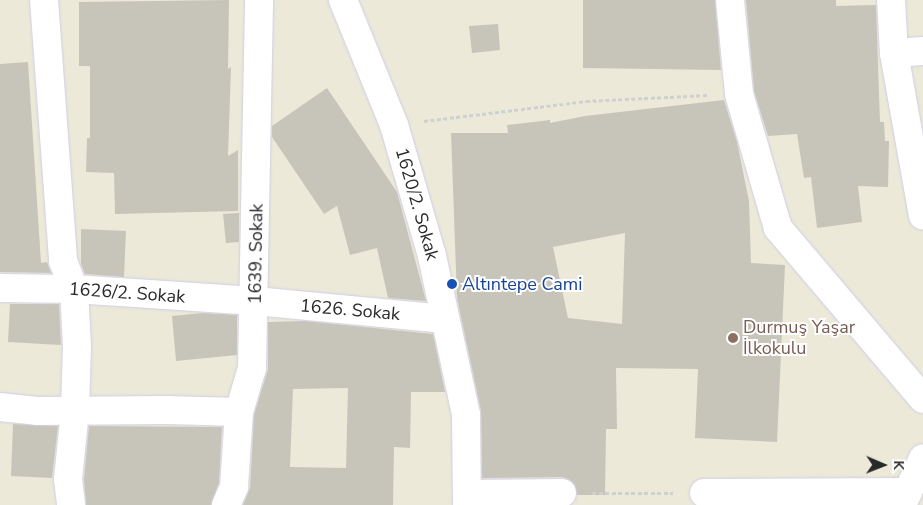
<!DOCTYPE html>
<html>
<head>
<meta charset="utf-8">
<style>
  body { margin:0 }
  #map { position:relative; width:923px; height:505px; overflow:hidden; background:#ece9d9; font-family:"Nunito Sans",sans-serif }
  div>[style] { position:absolute }
  [style*='--x'] { left:calc(var(--x)*1px); top:calc(var(--y)*1px); width:calc(var(--w)*1px); rotate:calc(var(--a)*1deg) }
  .building>* { inset:0; background:#c7c5b9 }
  .path>* { height:3px; margin-top:-1.5px; transform-origin:0; background:repeating-linear-gradient(90deg,#d0d0d0 0 4px,transparent 0 6.5px) }
  .roads { filter:drop-shadow(0 0 1px #cfcee3) drop-shadow(0 0 1px #cfcee3) }
  .minor>* { height:28px; margin:-14px; padding:0 14px; transform-origin:14px; border-radius:14px; background:#fff }
  .tertiary>* { height:28px; margin:-14px; padding:0 14px; transform-origin:14px; border-radius:14px; background:#fff }
  .secondary>* { height:28px; margin:-14px; padding:0 14px; transform-origin:14px; border-radius:14px; background:#fff }
  .dots>* { width:14px; height:14px; translate:-50% -50%; box-sizing:border-box; border:2px solid #fff; border-radius:50% }
  span { translate:-50% -50%; white-space:nowrap; text-align:center; line-height:1.15; -webkit-text-stroke:4px #fff; paint-order:stroke }
  .street-label { font-size:18px; color:#292929 }
  .transit-label { font-size:18px; color:#164399 }
  .left { translate:0 -50%; text-align:left }
  .education-label { font-size:18px; color:#785e54 }
  .north { position:absolute; left:858px; top:440px; width:50px; height:50px; -webkit-text-stroke:4px #fff; paint-order:stroke; rotate:91deg; font-size:14px; font-weight:700; line-height:20px; text-align:center; color:#292929 }
  .north::after { content:''; display:block; margin:auto; width:18px; height:22px; background:#292929; clip-path:polygon(50% 0,100% 100%,50% 72%,0 100%) }
</style>
</head>
<body>
<div id="map">
  <div class="building">
    <i style="clip-path:polygon(229px 0,228px 69px,231px 67px,228px 156px,238px 150px,238px 211px,115px 214px,114px 173px,86px 172px,87px 138px,90px 138px,90px 66px,79px 66px,79px 2px)"></i>
    <i style="clip-path:polygon(583px 0,715px 0,721px 70px,583px 68px)"></i>
    <i style="clip-path:polygon(746px 0,836px 0,836px 6px,876px 5px,880px 122px,884px 122px,885px 141px,889px 141px,888px 187px,858px 186px,862px 222px,817px 228px,811px 177px,804px 178px,797px 134px,768px 136px,754px 91px)"></i>
    <i style="clip-path:polygon(498px 24px,500px 50px,472px 53px,469px 26px)"></i>
    <i style="clip-path:polygon(28px 62px,41px 263px,47px 262px,51px 273px,0 272px,0 64px)"></i>
    <i style="clip-path:polygon(327px 88px,397px 192px,426px 301px,388px 298px,377px 248px,350px 255px,337px 206px,324px 214px,272px 137px,272px 126px)"></i>
    <i style="clip-path:polygon(evenodd,724px 100px,737px 142px,749px 201px,751px 263px,785px 265px,777px 442px,695px 438px,698px 369px,616px 368px,617px 429px,606px 429px,605px 495px,577px 495px,575px 485px,570px 480px,562px 477px,482px 478px,481px 411px,457px 298px,451px 133px,508px 133px,507px 125px,550px 120px,550px 123px,585px 116px,724px 100px,625px 233px,622px 324px,568px 318px,553px 247px,625px 233px)"></i>
    <i style="clip-path:polygon(239px 213px,239px 242px,226px 243px,223px 214px)"></i>
    <i style="clip-path:polygon(81px 229px,126px 231px,124px 277px,85px 274px,81px 264px)"></i>
    <i style="clip-path:polygon(10px 304px,59px 304px,61px 345px,8px 342px)"></i>
    <i style="clip-path:polygon(203px 313px,237px 315px,237px 355px,176px 361px,172px 316px)"></i>
    <i style="clip-path:polygon(evenodd,305px 321px,433px 334px,445px 392px,411px 392px,410px 448px,394px 447px,393px 505px,243px 505px,250px 488px,254px 415px,268px 369px,268px 322px,305px 321px,348px 388px,346px 468px,290px 467px,293px 389px,348px 388px)"></i>
    <i style="clip-path:polygon(13px 424px,58px 426px,52px 478px,11px 476px)"></i>
    <i style="clip-path:polygon(89px 426px,222px 427px,219px 483px,211px 505px,86px 505px,84px 479px)"></i>
  </div>
  <div class="path">
    <i style="--x:424;--y:121;--w:163;--a:-7"></i>
    <i style="--x:586;--y:101;--w:123;--a:-2.8"></i>
    <i style="--x:592;--y:493;--w:81;--a:0"></i>
  </div>
  <div class="roads">
    <div class="minor">
      <i style="--x:44;--y:0;--w:262;--a:85.8"></i>
      <i style="--x:63;--y:261;--w:30;--a:69"></i>
      <i style="--x:74;--y:289;--w:57;--a:87"></i>
      <i style="--x:77;--y:346;--w:65;--a:91.8"></i>
      <i style="--x:75;--y:411;--w:68;--a:95.9"></i>
      <i style="--x:68;--y:479;--w:26;--a:83"></i>
      <i style="--x:891;--y:0;--w:53;--a:86.8"></i>
      <i style="--x:894;--y:53;--w:165;--a:79.9"></i>
      <i style="--x:894;--y:53;--w:29;--a:-4"></i>
      <i style="--x:0;--y:288;--w:74;--a:0.8"></i>
      <i style="--x:74;--y:289;--w:181;--a:3.8"></i>
      <i style="--x:255;--y:301;--w:191;--a:5.4"></i>
      <i style="--x:0;--y:407;--w:37;--a:6"></i>
      <i style="--x:37;--y:411;--w:130;--a:-0.4"></i>
      <i style="--x:167;--y:410;--w:72;--a:1.6"></i>
      <i style="--x:704;--y:493;--w:204;--a:-0.3"></i>
      <i style="--x:467;--y:494;--w:95;--a:-0.6"></i>
      <i style="--x:226;--y:505;--w:20;--a:-66"></i>
      <i style="--x:234;--y:487;--w:75;--a:-86.2"></i>
      <i style="--x:239;--y:412;--w:46;--a:-73.5"></i>
      <i style="--x:252;--y:368;--w:368;--a:-88.9"></i>
    </div>
    <div class="tertiary">
      <i style="--x:730;--y:0;--w:94;--a:84.5"></i>
      <i style="--x:739;--y:94;--w:140;--a:73.8"></i>
      <i style="--x:778;--y:228;--w:224;--a:49.7"></i>
    </div>
    <div class="secondary">
      <i style="--x:343;--y:0;--w:135;--a:67.8"></i>
      <i style="--x:394;--y:125;--w:136;--a:73.8"></i>
      <i style="--x:432;--y:256;--w:162;--a:77.9"></i>
      <i style="--x:466;--y:414;--w:91;--a:89.4"></i>
      <i style="--x:902;--y:505;--w:51;--a:-65.9"></i>
    </div>
  </div>
  <div class="dots">
    <i style="left:452px;top:284px;background:#1a4fb4"></i>
    <i style="left:733px;top:338px;background:#8d6e63"></i>
  </div>
  <div class="street-label">
    <span style="left:417px;top:204px;rotate:74deg">1620/2. Sokak</span>
    <span style="left:256px;top:254px;rotate:-89deg">1639. Sokak</span>
    <span style="left:127px;top:293px;rotate:4deg">1626/2. Sokak</span>
    <span style="left:350px;top:310px;rotate:5deg">1626. Sokak</span>
  </div>
  <div class="transit-label">
    <span class="left" style="left:462px;top:284px">Altıntepe Cami</span>
  </div>
  <div class="education-label">
    <span class="left" style="left:743px;top:338px">Durmuş Yaşar<br>İlkokulu</span>
  </div>
  <div class="north">K</div>
</div>
</body>
</html>
